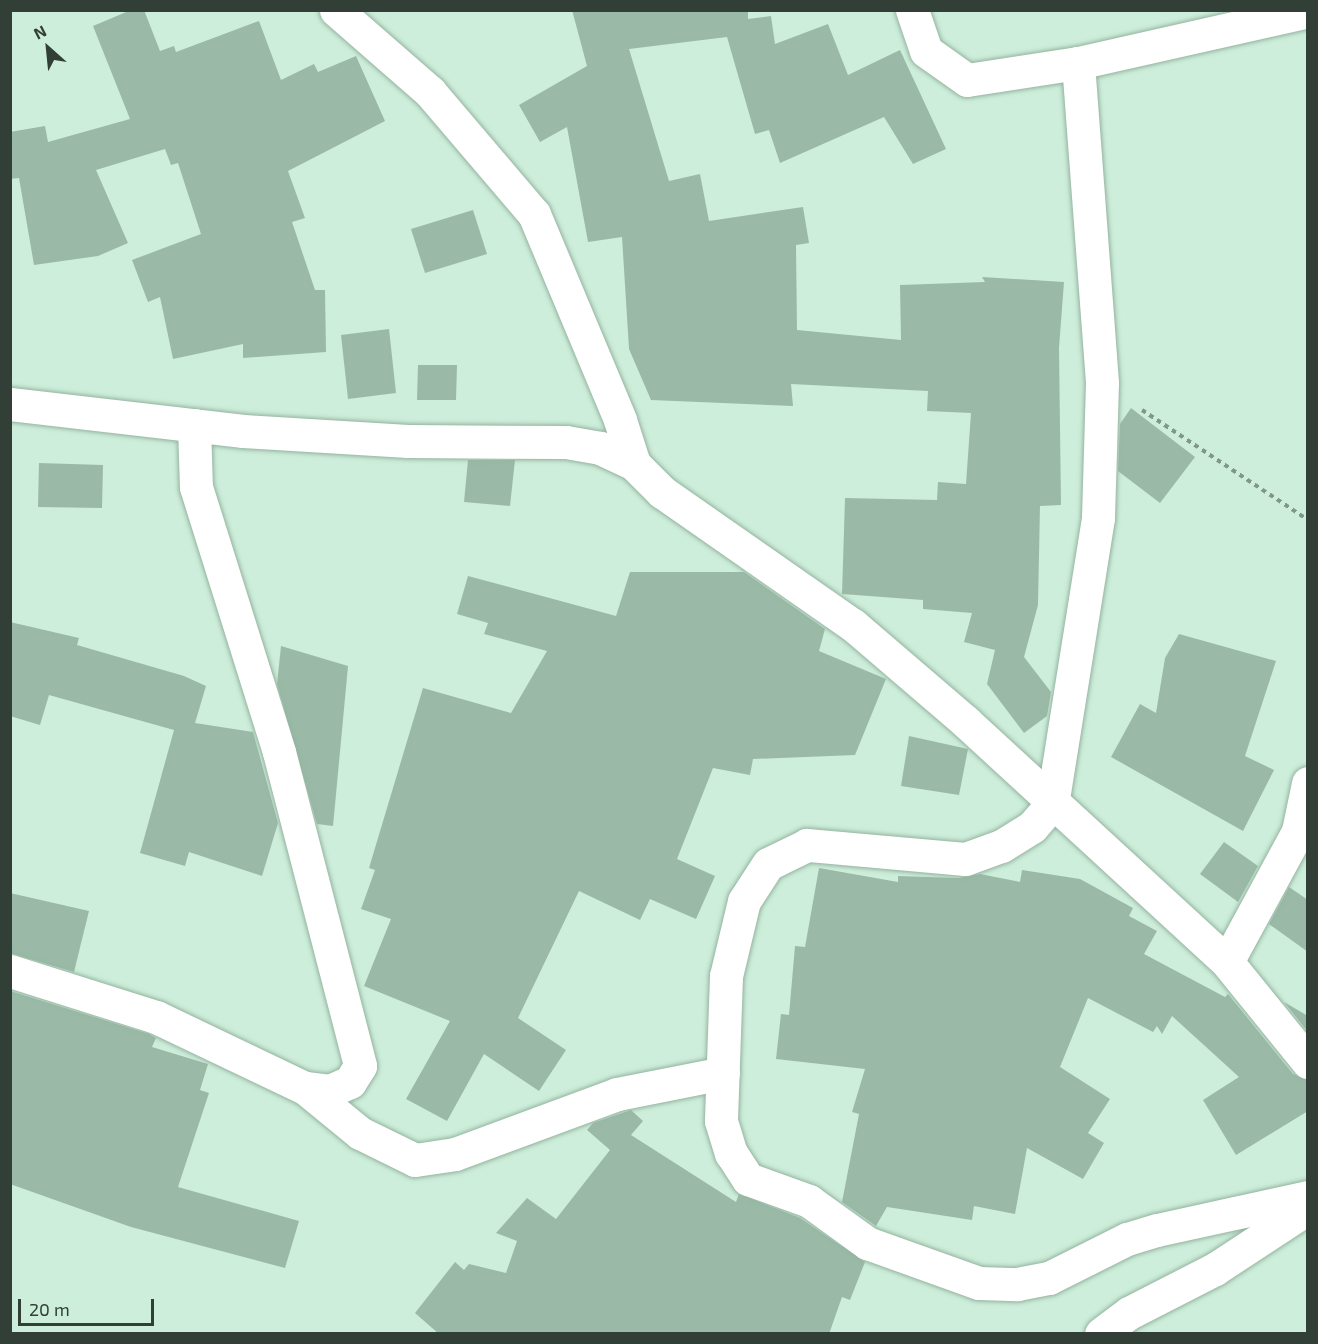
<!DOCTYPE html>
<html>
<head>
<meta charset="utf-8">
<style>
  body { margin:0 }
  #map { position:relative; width:1318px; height:1344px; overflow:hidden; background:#cdeeda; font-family:"Exo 2",sans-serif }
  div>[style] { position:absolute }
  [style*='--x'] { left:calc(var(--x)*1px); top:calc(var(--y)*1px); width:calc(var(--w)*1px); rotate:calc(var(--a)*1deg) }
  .building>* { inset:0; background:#9abaa7 }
  .path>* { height:4px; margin-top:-2px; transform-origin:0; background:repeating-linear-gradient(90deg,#809789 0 4.5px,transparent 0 9px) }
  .roads { filter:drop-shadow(0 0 2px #94b3a0) drop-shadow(0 0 2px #94b3a0) }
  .minor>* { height:33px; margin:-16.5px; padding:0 16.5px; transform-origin:16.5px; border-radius:16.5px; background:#fff }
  span { translate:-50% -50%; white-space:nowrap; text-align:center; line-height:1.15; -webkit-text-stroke:6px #cdeeda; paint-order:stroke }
  .frame { position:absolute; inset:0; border:12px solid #323f37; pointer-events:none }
  .north { position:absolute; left:18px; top:18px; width:60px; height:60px; -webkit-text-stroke:4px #cdeeda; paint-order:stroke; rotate:333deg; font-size:16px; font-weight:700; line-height:24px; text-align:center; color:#323f37 }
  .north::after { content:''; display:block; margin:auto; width:21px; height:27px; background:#323f37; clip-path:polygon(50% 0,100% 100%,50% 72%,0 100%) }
  .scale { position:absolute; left:18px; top:1299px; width:136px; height:27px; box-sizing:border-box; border:3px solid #323f37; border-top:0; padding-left:8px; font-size:18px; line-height:21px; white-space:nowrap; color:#323f37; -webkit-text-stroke:4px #cdeeda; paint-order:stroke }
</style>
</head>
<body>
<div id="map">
  <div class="building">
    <i style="clip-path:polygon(131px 10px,144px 10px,160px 51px,174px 46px,176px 52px,259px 21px,281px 80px,314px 64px,318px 72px,356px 56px,385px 121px,288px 171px,305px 218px,292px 222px,315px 290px,325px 290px,326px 352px,243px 358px,243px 344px,173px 359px,160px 297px,148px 302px,132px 260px,201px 234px,178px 163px,171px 165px,165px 149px,96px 170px,128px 243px,98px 256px,34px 265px,19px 178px,10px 179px,10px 132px,45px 126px,48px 142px,130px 119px,93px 26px)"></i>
    <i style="clip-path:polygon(572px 10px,748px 10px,748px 19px,771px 16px,775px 44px,828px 24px,848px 75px,900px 50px,946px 149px,913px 164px,884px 117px,780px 163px,769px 130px,755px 134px,727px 37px,629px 49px,669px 181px,700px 174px,709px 221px,803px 207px,809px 243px,796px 245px,797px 330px,901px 340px,900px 285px,985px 282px,982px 277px,1064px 282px,1059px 348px,1061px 505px,1040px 506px,1038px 605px,1024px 657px,1051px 692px,1047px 716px,1024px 733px,987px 684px,995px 650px,964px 642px,972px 613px,923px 609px,923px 600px,842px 594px,845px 498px,937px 500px,938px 482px,966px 484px,971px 413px,927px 411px,928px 391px,791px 384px,793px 406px,651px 400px,629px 349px,622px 237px,588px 242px,567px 127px,540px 142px,519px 105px,587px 66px)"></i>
    <i style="clip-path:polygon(473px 210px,487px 254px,425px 273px,411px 229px)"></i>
    <i style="clip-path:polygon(389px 329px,396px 393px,348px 399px,341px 335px)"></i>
    <i style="clip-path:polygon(418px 365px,457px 365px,456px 400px,417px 400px)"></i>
    <i style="clip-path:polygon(1131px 408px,1195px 457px,1160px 503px,1118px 471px,1120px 424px)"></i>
    <i style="clip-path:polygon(468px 460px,515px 460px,510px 506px,464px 502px)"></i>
    <i style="clip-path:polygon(39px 463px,103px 465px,102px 508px,38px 507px)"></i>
    <i style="clip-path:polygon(630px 572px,744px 572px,825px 629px,819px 651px,886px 679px,855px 755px,753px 759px,750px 775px,713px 768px,677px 859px,715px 876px,696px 919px,650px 899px,640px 920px,579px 891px,518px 1018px,566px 1050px,539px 1091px,484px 1054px,447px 1121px,406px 1099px,450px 1021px,364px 986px,391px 919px,361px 909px,375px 870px,369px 868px,423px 688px,511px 713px,547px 651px,484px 634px,488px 623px,457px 614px,468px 576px,616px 616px)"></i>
    <i style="clip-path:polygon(10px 622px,79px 638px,77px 645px,184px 676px,206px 686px,195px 723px,253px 732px,278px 823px,262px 876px,189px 852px,185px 866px,140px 853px,174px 730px,49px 695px,40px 725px,10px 716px)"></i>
    <i style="clip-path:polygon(1179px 634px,1276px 661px,1245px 756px,1274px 770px,1243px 831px,1111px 757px,1140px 704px,1156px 713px,1165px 658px)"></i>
    <i style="clip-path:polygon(281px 646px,348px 666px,333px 826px,317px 824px,277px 684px)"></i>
    <i style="clip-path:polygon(909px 736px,968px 749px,959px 795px,901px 786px)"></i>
    <i style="clip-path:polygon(1224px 842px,1258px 866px,1238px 902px,1200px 874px)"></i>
    <i style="clip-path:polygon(819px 868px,898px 882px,898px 876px,958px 878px,980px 874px,1020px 882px,1022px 870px,1080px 879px,1133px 908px,1129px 916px,1157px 931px,1144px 954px,1225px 997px,1228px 994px,1293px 1074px,1308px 1080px,1308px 1111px,1236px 1155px,1203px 1100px,1239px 1077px,1172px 1016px,1162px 1034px,1157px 1026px,1153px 1032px,1088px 998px,1060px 1067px,1110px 1099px,1088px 1133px,1104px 1143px,1083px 1179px,1027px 1148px,1015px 1214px,974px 1206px,972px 1220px,887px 1207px,876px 1226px,842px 1202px,859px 1114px,852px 1112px,865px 1069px,776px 1059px,781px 1014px,789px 1015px,795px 946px,805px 947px)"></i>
    <i style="clip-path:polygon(1289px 887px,1308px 900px,1308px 952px,1269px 924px)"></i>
    <i style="clip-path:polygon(10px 893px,89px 911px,74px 972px,10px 953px)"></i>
    <i style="clip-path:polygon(10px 991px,149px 1034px,156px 1038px,152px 1047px,208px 1064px,200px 1090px,209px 1093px,178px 1187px,299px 1221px,285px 1268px,131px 1227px,10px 1184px)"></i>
    <i style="clip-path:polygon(1284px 1002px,1308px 1016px,1308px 1032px)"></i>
    <i style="clip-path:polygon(631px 1110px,643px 1121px,631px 1135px,736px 1202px,739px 1194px,800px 1218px,865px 1262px,850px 1300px,842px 1297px,829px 1334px,439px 1334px,415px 1313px,455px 1262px,464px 1270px,469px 1264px,506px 1273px,517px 1241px,496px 1233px,527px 1198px,556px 1219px,610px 1150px,587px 1130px,593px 1123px)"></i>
  </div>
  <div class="path">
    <i style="--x:1142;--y:410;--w:199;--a:33.5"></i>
  </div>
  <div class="roads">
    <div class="minor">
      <i style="--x:336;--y:10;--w:125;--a:41.1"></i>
      <i style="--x:430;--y:92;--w:160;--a:49.6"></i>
      <i style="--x:534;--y:214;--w:223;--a:67.3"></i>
      <i style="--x:620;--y:420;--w:46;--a:72.3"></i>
      <i style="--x:634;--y:464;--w:40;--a:45"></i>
      <i style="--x:662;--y:492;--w:233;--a:34.9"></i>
      <i style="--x:853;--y:625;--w:149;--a:40.6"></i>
      <i style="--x:966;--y:722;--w:355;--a:42.6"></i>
      <i style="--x:1227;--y:962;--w:129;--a:51"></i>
      <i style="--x:912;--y:10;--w:43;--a:71.1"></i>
      <i style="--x:926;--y:51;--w:50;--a:35.3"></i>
      <i style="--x:967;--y:80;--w:112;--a:-8.7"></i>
      <i style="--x:1078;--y:63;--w:236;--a:-12.7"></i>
      <i style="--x:1078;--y:63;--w:321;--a:85.7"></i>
      <i style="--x:1102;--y:383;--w:135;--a:91.7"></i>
      <i style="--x:1098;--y:518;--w:290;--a:99.1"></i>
      <i style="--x:1052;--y:804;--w:30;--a:131"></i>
      <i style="--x:1032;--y:827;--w:36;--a:148"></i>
      <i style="--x:1001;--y:846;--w:38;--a:160"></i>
      <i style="--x:965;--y:859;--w:159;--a:-174.9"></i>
      <i style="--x:807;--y:845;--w:43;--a:154"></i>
      <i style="--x:768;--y:864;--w:44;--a:123"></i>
      <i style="--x:744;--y:901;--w:77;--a:103.5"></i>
      <i style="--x:726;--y:976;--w:145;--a:92"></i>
      <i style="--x:721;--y:1121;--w:34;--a:73"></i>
      <i style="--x:731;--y:1153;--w:31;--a:57"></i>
      <i style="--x:748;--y:1179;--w:65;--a:19.8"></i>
      <i style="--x:809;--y:1201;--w:72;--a:35.9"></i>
      <i style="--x:867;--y:1243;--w:119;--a:19.7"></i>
      <i style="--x:979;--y:1283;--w:38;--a:2"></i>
      <i style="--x:1017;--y:1284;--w:33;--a:-11"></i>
      <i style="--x:1049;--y:1278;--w:87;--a:-26.6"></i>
      <i style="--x:1127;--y:1239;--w:31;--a:-17"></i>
      <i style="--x:1157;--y:1230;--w:155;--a:-12.3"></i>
      <i style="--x:10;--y:404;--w:235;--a:6.6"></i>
      <i style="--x:243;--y:431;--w:165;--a:3.5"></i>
      <i style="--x:408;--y:441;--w:158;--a:0.4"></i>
      <i style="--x:566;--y:442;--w:35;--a:10"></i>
      <i style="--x:600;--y:448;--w:38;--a:25"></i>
      <i style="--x:194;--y:425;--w:62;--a:88.2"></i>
      <i style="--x:196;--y:487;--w:278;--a:72.6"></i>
      <i style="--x:279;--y:752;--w:324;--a:75.5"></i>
      <i style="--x:360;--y:1066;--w:19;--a:122"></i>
      <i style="--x:350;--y:1082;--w:22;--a:156"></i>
      <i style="--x:330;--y:1091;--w:25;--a:-173"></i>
      <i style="--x:1227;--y:962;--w:149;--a:-61.5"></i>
      <i style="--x:1298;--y:831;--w:49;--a:-78.2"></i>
      <i style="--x:10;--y:971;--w:153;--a:17.5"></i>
      <i style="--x:156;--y:1017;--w:165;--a:25.5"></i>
      <i style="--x:305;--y:1088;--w:71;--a:39.3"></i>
      <i style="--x:360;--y:1133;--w:61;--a:26.1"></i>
      <i style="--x:415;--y:1160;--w:40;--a:-8.5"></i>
      <i style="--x:455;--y:1154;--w:173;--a:-20.3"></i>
      <i style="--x:617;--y:1094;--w:108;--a:-11.2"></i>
      <i style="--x:1101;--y:1334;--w:35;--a:-37"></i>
      <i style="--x:1129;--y:1313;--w:97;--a:-27.1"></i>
      <i style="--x:1215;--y:1269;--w:111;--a:-33.3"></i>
    </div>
  </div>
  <div class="frame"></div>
  <div class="north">N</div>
  <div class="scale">20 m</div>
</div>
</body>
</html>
